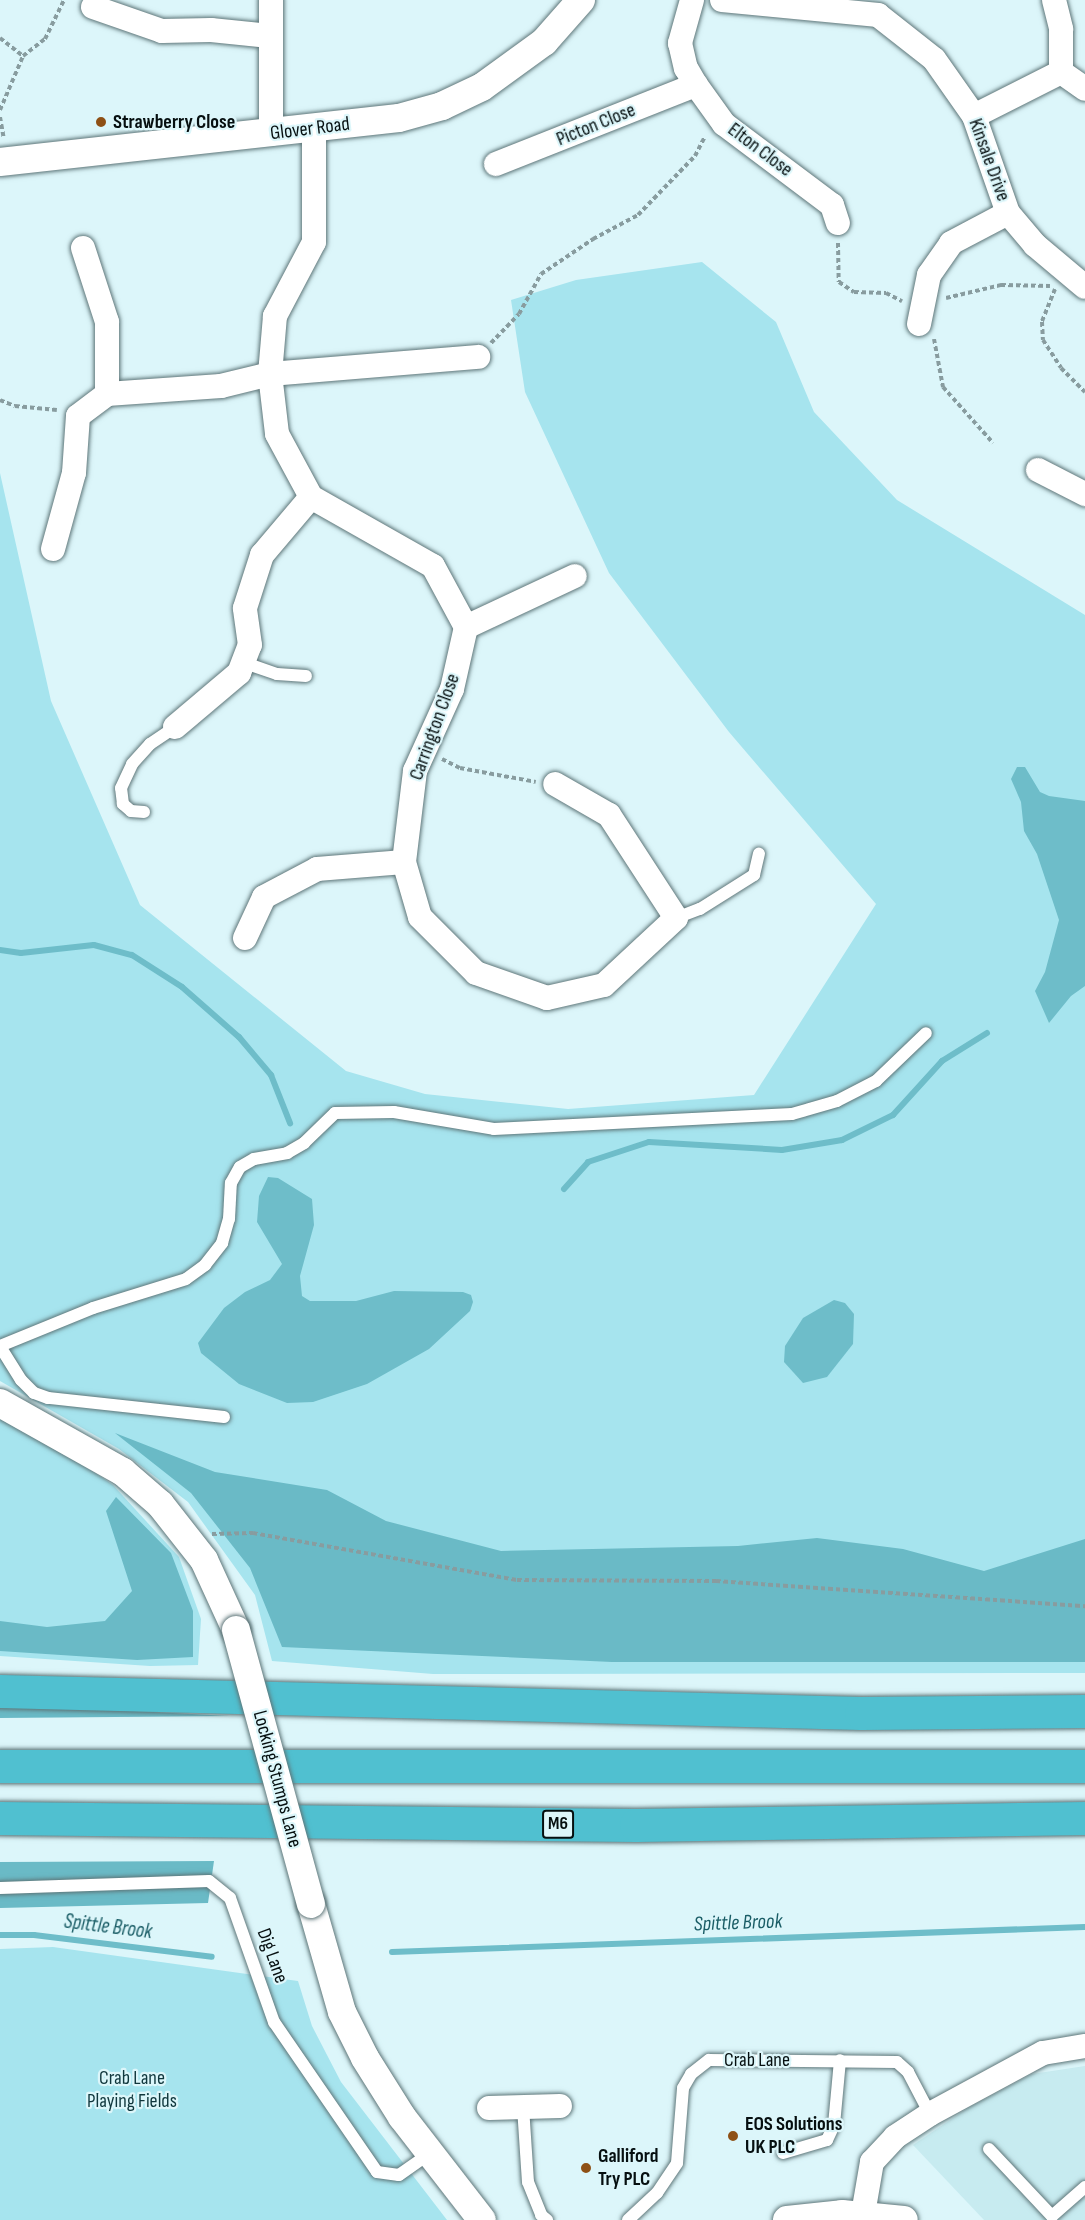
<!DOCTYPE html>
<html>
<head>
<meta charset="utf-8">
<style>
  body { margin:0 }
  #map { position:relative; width:1085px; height:2220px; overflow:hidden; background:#dcf6fa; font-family:"Sofia Sans Condensed",sans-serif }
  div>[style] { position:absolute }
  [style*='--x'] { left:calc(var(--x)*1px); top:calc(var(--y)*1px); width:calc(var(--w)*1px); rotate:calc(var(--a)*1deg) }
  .built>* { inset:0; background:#c7ebf0 }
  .green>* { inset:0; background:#a6e4ee }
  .forest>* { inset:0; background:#6abac6 }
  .water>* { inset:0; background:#6ebdc9 }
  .stream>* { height:6px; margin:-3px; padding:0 3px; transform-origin:3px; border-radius:3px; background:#6ebdc9 }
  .path>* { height:4px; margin-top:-2px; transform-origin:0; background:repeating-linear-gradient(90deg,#889c9f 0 4.5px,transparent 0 7.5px) }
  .roads { filter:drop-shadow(0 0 2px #5e7679) drop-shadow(0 0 2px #5e7679) }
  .service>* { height:12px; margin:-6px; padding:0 6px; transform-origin:6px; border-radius:6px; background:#fff }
  .minor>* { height:24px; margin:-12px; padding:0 12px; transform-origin:12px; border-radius:12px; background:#fff }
  .tertiary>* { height:28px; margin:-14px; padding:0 14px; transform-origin:14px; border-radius:14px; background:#fff }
  .motorway>* { height:33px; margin:-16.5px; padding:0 16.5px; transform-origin:16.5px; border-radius:16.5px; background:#50c0d0 }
  .bridges { filter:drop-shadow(0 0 2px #5e7679) drop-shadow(0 0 2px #5e7679) }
  .tertiary-bridge>* { height:28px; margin:-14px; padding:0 14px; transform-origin:14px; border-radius:14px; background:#fff }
  .dots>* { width:16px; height:16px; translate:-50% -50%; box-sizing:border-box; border:3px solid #dcf6fa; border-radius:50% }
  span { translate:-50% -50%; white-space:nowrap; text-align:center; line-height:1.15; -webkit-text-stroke:4.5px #dcf6fa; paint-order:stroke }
  .shield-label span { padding:2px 4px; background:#dcf6fa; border:2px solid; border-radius:4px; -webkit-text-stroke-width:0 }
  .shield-label { font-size:18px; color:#060f10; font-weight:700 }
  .poi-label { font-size:20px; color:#060f10; font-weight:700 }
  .left { translate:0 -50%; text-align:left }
  .street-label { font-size:20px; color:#060f10 }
  .park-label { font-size:20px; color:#10373d }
  .water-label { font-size:21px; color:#1a5d66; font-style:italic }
</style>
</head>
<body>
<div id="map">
  <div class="built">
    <i style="clip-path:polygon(1085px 2066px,1085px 2220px,984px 2220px,913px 2145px,968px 2108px,1032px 2074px)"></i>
  </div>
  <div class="green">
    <i style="clip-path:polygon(702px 262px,776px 322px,814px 412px,897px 500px,1085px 615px,1085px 1673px,433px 1674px,272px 1661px,255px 1595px,188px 1502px,119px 1449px,0 1381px,0 473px,51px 701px,140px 905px,346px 1071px,425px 1094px,568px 1109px,754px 1095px,876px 904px,729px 732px,609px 573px,525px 392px,511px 300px,576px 280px)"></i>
    <i style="clip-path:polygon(0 1416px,54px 1445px,113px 1485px,179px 1557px,201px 1619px,198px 1665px,150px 1666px,0 1656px)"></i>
    <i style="clip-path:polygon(53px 1947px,298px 1981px,312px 2026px,341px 2082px,447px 2220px,0 2220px,0 1949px)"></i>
  </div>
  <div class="forest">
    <i style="clip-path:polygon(115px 1433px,215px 1472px,327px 1490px,386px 1521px,501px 1551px,738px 1546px,817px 1538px,903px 1549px,984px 1571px,1085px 1539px,1085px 1662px,612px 1662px,282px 1647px,250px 1568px,191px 1493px)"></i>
    <i style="clip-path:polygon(116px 1497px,171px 1553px,193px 1611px,193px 1657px,137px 1660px,0 1651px,0 1621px,47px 1627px,105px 1621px,132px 1591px,106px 1511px)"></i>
    <i style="clip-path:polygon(0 1704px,230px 1716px,0 1718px)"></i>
    <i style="clip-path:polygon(214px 1861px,208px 1903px,0 1908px,0 1862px)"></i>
  </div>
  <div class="water">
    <i style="clip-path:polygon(1017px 767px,1025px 767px,1040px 792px,1049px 796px,1085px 801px,1085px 986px,1071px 996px,1049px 1023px,1035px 991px,1045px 972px,1059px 920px,1037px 854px,1024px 831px,1021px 802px,1011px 779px)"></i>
    <i style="clip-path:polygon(268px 1177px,278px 1178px,312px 1199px,314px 1225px,300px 1276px,302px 1296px,310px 1301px,356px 1301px,394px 1291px,463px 1292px,471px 1295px,473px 1302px,470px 1311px,429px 1349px,367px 1384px,313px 1402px,287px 1403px,239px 1384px,201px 1353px,198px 1343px,224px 1308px,245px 1292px,270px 1280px,282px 1264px,257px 1222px,259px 1196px)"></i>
    <i style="clip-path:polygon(834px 1300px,845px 1303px,854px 1314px,853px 1344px,827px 1377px,803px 1383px,784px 1362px,785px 1346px,803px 1318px)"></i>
  </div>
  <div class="stream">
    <i style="--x:0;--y:950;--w:21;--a:8"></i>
    <i style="--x:21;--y:953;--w:73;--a:-6.3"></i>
    <i style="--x:94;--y:945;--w:39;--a:15"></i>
    <i style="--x:132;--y:955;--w:59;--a:32.6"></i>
    <i style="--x:182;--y:987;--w:76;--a:41.3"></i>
    <i style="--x:239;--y:1037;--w:50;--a:49.9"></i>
    <i style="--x:271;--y:1075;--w:52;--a:68.4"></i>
    <i style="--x:564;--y:1189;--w:36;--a:-48"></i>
    <i style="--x:588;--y:1162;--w:64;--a:-18.2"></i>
    <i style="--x:649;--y:1142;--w:133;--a:3.4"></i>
    <i style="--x:782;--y:1150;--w:61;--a:-9.5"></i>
    <i style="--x:842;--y:1140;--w:57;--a:-26.1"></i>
    <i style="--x:893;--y:1115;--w:73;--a:-47.8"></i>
    <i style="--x:942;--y:1061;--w:53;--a:-31.9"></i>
    <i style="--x:0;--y:1935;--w:34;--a:0"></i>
    <i style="--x:34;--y:1935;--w:179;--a:7"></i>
    <i style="--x:392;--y:1952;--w:693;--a:-2.07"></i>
  </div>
  <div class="path">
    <i style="--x:0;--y:38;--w:29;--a:38"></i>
    <i style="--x:0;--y:110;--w:59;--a:-66.9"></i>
    <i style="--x:23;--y:56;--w:28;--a:-38"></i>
    <i style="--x:45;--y:39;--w:43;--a:-64"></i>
    <i style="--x:0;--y:117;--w:22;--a:80"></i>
    <i style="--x:838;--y:243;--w:39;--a:89"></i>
    <i style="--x:839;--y:282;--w:18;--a:34"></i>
    <i style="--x:854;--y:292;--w:32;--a:2"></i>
    <i style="--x:886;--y:293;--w:18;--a:27"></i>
    <i style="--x:1055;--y:289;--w:35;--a:112"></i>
    <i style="--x:1042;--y:322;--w:18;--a:87"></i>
    <i style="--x:1043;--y:340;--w:33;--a:57"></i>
    <i style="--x:1061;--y:368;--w:34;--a:45"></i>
    <i style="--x:946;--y:298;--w:57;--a:-13.3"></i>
    <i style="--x:1001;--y:285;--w:49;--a:1.2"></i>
    <i style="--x:934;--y:339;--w:49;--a:79.4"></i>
    <i style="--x:943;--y:387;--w:75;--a:48.2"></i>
    <i style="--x:491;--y:343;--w:40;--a:-46"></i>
    <i style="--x:519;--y:314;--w:46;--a:-61.2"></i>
    <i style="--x:541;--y:274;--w:63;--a:-33.9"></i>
    <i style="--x:593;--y:239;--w:51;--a:-28.1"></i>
    <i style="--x:638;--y:215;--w:82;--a:-46"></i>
    <i style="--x:695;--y:156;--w:22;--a:-63"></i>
    <i style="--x:0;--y:400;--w:16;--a:22"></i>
    <i style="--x:15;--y:406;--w:42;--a:5.4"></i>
    <i style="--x:442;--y:759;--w:20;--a:27"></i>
    <i style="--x:460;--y:768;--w:77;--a:10.4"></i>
    <i style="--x:212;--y:1534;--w:41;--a:-1.4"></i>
    <i style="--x:253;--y:1533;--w:268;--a:10.1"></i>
    <i style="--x:517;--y:1580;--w:199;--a:0.3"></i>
    <i style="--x:716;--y:1581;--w:370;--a:3.9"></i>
  </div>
  <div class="roads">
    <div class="service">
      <i style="--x:245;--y:663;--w:34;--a:19"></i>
      <i style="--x:277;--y:674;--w:29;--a:4"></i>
      <i style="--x:144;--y:812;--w:13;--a:-176"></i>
      <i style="--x:131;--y:811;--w:11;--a:-139"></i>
      <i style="--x:123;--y:804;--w:16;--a:-97"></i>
      <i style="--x:121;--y:788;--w:26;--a:-65"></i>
      <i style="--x:132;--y:764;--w:27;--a:-48"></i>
      <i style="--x:150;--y:744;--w:30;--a:-34"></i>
      <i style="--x:676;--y:918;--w:26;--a:-21"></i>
      <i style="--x:700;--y:909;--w:64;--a:-32.2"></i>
      <i style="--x:754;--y:875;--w:22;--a:-77"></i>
      <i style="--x:224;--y:1417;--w:177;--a:-173.8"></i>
      <i style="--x:48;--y:1398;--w:15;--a:-160"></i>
      <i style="--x:34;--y:1393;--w:18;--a:-135"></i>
      <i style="--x:21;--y:1380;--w:40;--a:-122"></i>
      <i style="--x:0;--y:1346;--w:100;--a:-22.2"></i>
      <i style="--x:93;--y:1308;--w:97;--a:-17.3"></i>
      <i style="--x:186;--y:1279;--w:24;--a:-36"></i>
      <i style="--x:205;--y:1265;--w:28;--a:-52"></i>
      <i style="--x:222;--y:1243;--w:25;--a:-74"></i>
      <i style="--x:229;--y:1219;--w:36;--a:-87"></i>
      <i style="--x:231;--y:1183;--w:18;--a:-61"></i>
      <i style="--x:240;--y:1167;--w:16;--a:-30"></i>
      <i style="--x:254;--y:1159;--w:34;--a:-10"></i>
      <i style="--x:287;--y:1153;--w:20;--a:-30"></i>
      <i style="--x:304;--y:1143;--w:43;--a:-44.1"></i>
      <i style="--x:335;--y:1113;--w:59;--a:-1"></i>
      <i style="--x:394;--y:1112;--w:101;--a:9.6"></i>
      <i style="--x:494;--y:1129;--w:298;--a:-2.9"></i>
      <i style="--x:792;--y:1114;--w:47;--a:-16.1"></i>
      <i style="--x:837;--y:1101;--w:44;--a:-27.1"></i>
      <i style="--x:876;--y:1081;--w:69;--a:-43.8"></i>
      <i style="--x:0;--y:1888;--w:209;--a:-1.9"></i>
      <i style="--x:209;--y:1881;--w:27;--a:39"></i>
      <i style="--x:230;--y:1898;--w:132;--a:70.5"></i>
      <i style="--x:274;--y:2022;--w:182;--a:55.5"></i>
      <i style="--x:377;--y:2172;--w:22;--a:8"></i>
      <i style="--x:399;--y:2175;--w:38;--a:-35"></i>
      <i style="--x:523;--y:2107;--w:75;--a:86.2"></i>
      <i style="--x:528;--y:2182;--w:35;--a:68"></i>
      <i style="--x:541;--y:2215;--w:8;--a:40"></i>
      <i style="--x:989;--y:2149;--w:92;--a:46.8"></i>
      <i style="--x:1052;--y:2216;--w:44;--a:-41.3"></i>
      <i style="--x:783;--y:2153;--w:46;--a:-16.5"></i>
      <i style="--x:827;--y:2140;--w:17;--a:-65"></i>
      <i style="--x:834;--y:2125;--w:65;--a:-84.7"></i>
      <i style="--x:628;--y:2220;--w:40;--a:-43"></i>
      <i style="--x:657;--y:2193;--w:36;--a:-56"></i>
      <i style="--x:677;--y:2163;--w:75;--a:-85.4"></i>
      <i style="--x:683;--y:2088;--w:16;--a:-60"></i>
      <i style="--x:691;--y:2074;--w:23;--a:-38"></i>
      <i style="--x:709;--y:2060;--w:188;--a:0.6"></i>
      <i style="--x:897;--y:2062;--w:15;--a:42"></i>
      <i style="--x:908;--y:2072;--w:47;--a:62.4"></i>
    </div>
    <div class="minor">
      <i style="--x:692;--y:0;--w:45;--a:105.6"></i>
      <i style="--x:680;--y:43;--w:26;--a:77"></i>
      <i style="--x:686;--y:68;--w:20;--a:60"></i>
      <i style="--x:696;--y:85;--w:48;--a:54.3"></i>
      <i style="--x:724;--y:124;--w:135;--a:36.9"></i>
      <i style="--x:832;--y:205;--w:19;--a:72"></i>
      <i style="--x:722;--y:0;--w:157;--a:5.5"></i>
      <i style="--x:878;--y:15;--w:71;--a:38.2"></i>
      <i style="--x:934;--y:59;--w:70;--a:54.9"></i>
      <i style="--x:974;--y:116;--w:103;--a:70.7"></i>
      <i style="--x:1008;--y:213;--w:42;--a:49.8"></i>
      <i style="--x:1035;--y:245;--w:65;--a:40"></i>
      <i style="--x:1054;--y:0;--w:30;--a:76"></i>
      <i style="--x:1061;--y:29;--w:43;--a:90"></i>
      <i style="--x:1061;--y:72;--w:29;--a:35"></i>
      <i style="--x:93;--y:7;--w:73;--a:19.2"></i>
      <i style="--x:162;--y:31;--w:49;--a:-1.2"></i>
      <i style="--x:211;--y:30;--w:59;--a:5.8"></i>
      <i style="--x:974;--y:116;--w:97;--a:-26.8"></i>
      <i style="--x:314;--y:130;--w:112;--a:90"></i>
      <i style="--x:314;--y:242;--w:84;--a:117.8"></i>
      <i style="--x:275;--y:316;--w:58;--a:94.9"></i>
      <i style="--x:270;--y:374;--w:60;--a:83.3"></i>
      <i style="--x:277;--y:434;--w:72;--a:61.6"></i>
      <i style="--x:311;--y:497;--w:140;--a:29.5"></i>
      <i style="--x:433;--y:566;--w:69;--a:61.6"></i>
      <i style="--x:466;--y:627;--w:64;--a:102.7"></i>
      <i style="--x:452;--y:689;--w:90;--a:114.3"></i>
      <i style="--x:415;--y:771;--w:92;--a:96.9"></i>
      <i style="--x:404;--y:862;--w:57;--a:73.8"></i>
      <i style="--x:420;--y:917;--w:79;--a:45"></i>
      <i style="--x:476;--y:973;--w:75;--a:19.4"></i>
      <i style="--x:547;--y:998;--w:58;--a:-12.8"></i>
      <i style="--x:604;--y:985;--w:98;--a:-42.9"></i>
      <i style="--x:676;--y:918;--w:123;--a:-123"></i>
      <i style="--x:609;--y:815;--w:62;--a:-150.1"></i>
      <i style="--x:271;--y:134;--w:134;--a:-90"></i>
      <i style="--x:496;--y:164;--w:215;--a:-21.6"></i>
      <i style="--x:83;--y:248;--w:78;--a:72"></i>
      <i style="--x:107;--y:322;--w:72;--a:90"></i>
      <i style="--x:919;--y:324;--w:50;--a:-78.5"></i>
      <i style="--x:929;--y:275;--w:39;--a:-55"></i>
      <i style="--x:951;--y:243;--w:64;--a:-27.8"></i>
      <i style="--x:1038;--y:470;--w:53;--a:27.1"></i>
      <i style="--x:53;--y:549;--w:79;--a:-74.6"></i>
      <i style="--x:74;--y:473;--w:57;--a:-86"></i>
      <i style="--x:78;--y:416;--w:36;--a:-37"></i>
      <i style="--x:107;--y:394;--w:114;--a:-4"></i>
      <i style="--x:221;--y:386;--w:50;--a:-13.8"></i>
      <i style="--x:270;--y:374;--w:209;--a:-4.7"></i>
      <i style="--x:466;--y:627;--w:120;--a:-25.1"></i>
      <i style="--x:175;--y:727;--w:84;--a:-40.2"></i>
      <i style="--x:239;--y:673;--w:30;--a:-69"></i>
      <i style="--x:250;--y:645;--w:37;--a:-98"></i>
      <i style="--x:245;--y:608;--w:56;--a:-72.2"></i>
      <i style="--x:262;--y:555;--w:76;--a:-49.8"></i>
      <i style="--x:245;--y:938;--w:45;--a:-65.1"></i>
      <i style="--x:264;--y:897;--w:60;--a:-27.8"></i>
      <i style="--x:317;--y:869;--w:87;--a:-4.6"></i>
      <i style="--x:489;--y:2108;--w:71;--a:-1.6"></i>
      <i style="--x:863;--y:2214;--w:53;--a:-80.2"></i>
      <i style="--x:872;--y:2162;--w:34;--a:-47"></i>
      <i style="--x:895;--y:2137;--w:42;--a:-33.3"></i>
      <i style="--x:930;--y:2114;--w:128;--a:-28.4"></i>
      <i style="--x:1043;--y:2053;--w:43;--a:-9.5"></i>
    </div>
    <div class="tertiary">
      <i style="--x:0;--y:162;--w:401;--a:-6.3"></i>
      <i style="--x:399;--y:118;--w:45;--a:-15.6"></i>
      <i style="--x:442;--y:106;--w:44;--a:-25.4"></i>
      <i style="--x:482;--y:87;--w:77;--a:-36"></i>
      <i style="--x:544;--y:42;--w:56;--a:-48.6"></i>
      <i style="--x:0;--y:1403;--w:141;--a:29.3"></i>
      <i style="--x:123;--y:1472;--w:49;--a:40.9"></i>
      <i style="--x:160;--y:1504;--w:71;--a:51.8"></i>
      <i style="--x:204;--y:1560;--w:77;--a:65.4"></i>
      <i style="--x:311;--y:1904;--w:112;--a:74"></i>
      <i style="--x:342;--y:2012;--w:51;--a:63.4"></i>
      <i style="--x:365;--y:2058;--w:70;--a:57.9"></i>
      <i style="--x:402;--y:2117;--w:130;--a:52.2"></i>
      <i style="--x:787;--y:2220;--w:55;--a:-6.2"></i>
      <i style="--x:842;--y:2214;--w:62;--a:5.5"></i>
    </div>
    <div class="motorway">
      <i style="--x:0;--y:1691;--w:861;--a:1.46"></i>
      <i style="--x:861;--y:1713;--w:224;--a:-0.5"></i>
      <i style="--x:0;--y:1766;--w:1085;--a:0"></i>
      <i style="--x:0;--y:1818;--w:636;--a:0.63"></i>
      <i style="--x:636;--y:1825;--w:449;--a:-0.9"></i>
    </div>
  </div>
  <div class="bridges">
    <div class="tertiary-bridge">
      <i style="--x:236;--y:1630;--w:284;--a:74.7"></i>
    </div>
  </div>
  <div class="dots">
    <i style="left:101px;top:122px;background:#8e5015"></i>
    <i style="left:733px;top:2136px;background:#8e5015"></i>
    <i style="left:586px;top:2168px;background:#8e5015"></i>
  </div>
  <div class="shield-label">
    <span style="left:558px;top:1824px">M6</span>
  </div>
  <div class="poi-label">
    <span class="left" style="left:113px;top:122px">Strawberry Close</span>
    <span class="left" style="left:745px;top:2136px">EOS Solutions<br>UK PLC</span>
    <span class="left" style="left:598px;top:2168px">Galliford<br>Try PLC</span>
  </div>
  <div class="street-label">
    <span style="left:596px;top:125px;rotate:-22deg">Picton Close</span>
    <span style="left:310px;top:129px;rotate:-7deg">Glover Road</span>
    <span style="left:760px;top:150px;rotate:37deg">Elton Close</span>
    <span style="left:989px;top:160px;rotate:70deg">Kinsale Drive</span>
    <span style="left:435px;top:727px;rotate:-70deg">Carrington Close</span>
    <span style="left:277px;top:1779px;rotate:75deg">Locking Stumps Lane</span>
    <span style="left:272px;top:1956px;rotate:70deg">Dig Lane</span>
    <span style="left:757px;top:2060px">Crab Lane</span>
  </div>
  <div class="park-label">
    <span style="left:132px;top:2090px">Crab Lane<br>Playing Fields</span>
  </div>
  <div class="water-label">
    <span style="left:738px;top:1923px;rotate:-2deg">Spittle Brook</span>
    <span style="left:108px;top:1927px;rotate:7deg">Spittle Brook</span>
  </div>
</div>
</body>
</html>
